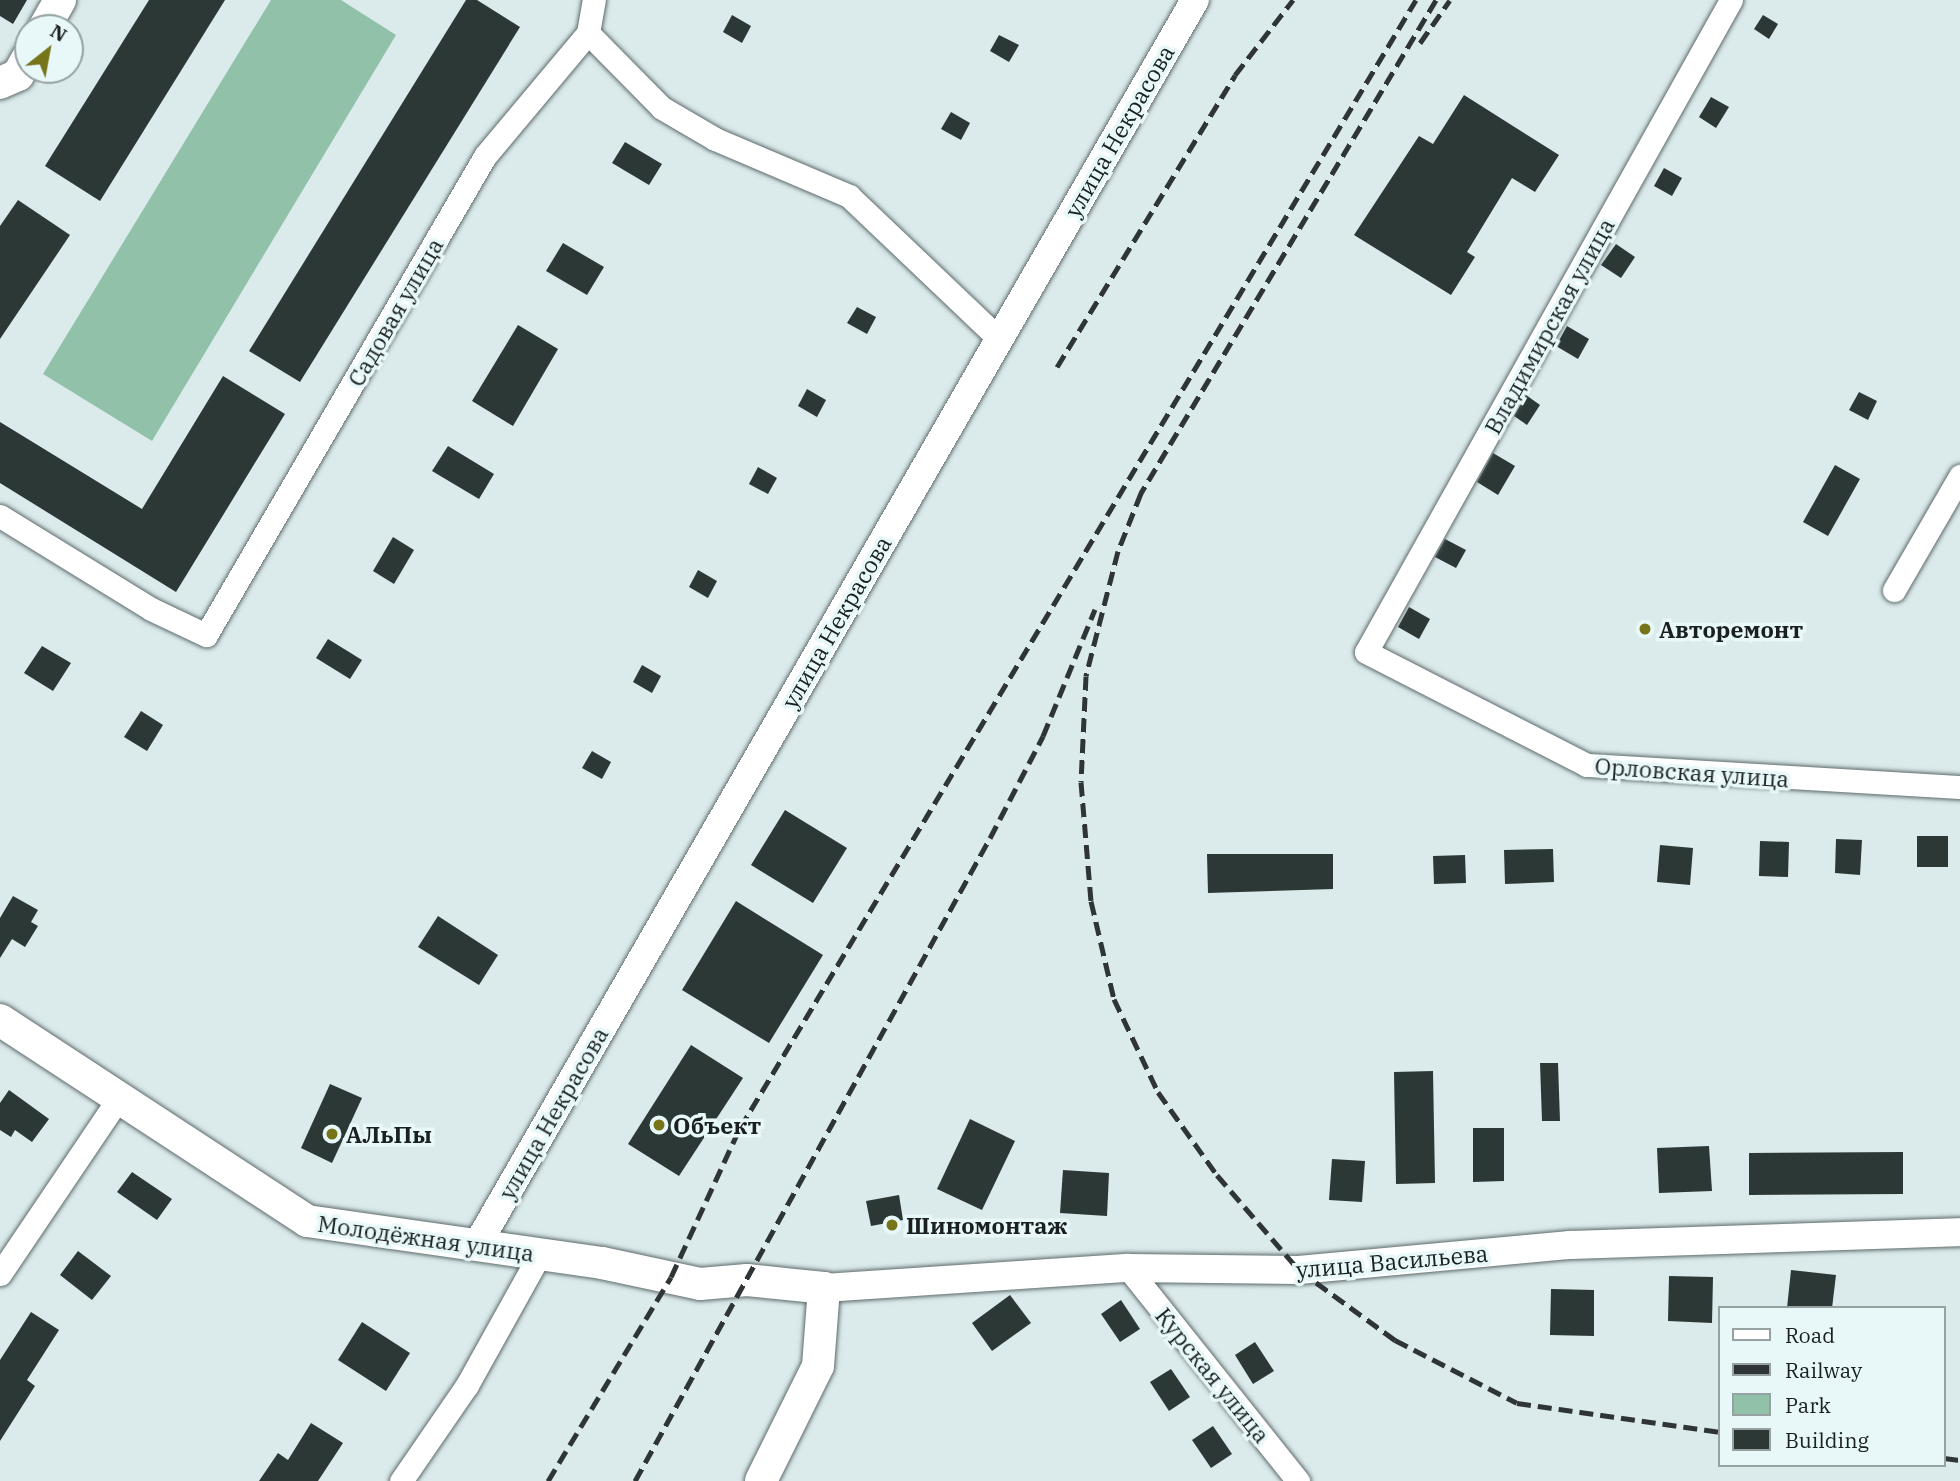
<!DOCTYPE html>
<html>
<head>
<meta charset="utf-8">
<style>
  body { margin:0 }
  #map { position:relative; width:1960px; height:1481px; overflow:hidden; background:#dbeaeb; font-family:"IBM Plex Serif",serif }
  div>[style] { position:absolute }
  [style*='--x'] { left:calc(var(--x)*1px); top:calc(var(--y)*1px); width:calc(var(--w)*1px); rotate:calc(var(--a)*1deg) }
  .green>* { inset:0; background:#92c1aa }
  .building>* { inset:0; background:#2c3835 }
  .roads { filter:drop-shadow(0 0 2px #5e6b6c) drop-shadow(0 0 2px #5e6b6c) }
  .minor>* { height:23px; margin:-11.5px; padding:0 11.5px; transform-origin:11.5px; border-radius:11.5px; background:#fff }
  .tertiary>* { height:28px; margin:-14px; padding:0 14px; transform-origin:14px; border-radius:14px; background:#fff }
  .secondary>* { height:32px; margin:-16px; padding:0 16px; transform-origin:16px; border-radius:16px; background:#fff }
  .rail>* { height:5px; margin-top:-2.5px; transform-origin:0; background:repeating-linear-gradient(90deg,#2f3536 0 14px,transparent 0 21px) }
  .dots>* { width:19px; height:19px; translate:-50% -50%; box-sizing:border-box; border:4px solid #e8f8f8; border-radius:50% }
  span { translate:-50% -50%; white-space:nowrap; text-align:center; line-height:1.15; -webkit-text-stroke:7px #e8f8f8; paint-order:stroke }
  .street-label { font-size:23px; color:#1a1f20 }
  .poi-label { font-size:23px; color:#1a1f20; font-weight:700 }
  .left { translate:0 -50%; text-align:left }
  .legend { position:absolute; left:1718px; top:1306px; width:228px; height:161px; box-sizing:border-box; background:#e8f8f8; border:2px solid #96a1a2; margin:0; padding:9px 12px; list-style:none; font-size:21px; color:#1a1f20 }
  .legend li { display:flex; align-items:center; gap:14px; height:35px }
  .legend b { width:35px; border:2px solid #96a1a2 }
  .north { position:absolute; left:14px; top:14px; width:70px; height:70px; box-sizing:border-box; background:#e8f8f8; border:2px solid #96a1a2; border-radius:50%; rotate:31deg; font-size:19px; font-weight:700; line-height:28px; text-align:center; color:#1a1f20 }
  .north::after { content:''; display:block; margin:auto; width:24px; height:32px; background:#77751a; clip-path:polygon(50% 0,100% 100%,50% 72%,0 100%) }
</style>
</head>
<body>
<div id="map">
  <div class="green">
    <i style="clip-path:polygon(271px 0,341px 0,396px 35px,152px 441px,43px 374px)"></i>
  </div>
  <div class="building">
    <i style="clip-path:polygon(0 0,27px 0,13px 24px,0 16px)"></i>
    <i style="clip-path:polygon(149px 0,225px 0,100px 201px,45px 166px)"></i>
    <i style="clip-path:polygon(466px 0,477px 0,520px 27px,300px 382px,249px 351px)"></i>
    <i style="clip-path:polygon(732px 15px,751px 26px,742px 43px,723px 32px)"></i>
    <i style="clip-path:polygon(1763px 15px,1778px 24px,1769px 39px,1754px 29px)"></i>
    <i style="clip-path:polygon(999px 35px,1019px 45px,1009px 62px,990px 51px)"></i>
    <i style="clip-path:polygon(1464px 95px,1559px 155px,1535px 192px,1512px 178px,1467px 252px,1475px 257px,1451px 295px,1354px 235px,1419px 136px,1433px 144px)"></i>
    <i style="clip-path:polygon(1711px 97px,1729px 107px,1716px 128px,1699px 117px)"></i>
    <i style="clip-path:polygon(951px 112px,970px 123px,961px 140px,941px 129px)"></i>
    <i style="clip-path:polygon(625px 142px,662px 164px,649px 185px,612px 163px)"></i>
    <i style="clip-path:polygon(1664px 168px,1682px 178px,1672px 196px,1654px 186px)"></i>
    <i style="clip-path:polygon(18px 200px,70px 235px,0 339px,0 226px)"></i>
    <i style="clip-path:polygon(563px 243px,604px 267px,587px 295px,546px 271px)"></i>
    <i style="clip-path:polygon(1616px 244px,1635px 257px,1621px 278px,1601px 265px)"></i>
    <i style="clip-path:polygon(857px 307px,876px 317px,867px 334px,847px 323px)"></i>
    <i style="clip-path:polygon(518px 325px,558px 349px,513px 426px,472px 401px)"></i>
    <i style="clip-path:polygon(1567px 326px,1589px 339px,1578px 359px,1556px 346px)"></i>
    <i style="clip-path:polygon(223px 376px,285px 414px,176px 592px,0 483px,0 422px,142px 509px)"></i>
    <i style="clip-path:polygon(807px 389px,826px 400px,817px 417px,798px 406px)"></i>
    <i style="clip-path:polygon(1859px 392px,1877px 401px,1868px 420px,1849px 410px)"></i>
    <i style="clip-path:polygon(1526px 395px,1540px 405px,1527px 425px,1514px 416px)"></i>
    <i style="clip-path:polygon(448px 446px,494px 474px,479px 499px,432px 471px)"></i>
    <i style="clip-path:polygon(1493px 453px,1515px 466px,1498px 495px,1477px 482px)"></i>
    <i style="clip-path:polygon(1835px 465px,1860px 479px,1828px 536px,1803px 522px)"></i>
    <i style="clip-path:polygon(758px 467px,777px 478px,768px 494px,749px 484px)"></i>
    <i style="clip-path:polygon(393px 537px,414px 550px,394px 584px,373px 571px)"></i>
    <i style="clip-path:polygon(1445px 539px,1466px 550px,1456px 568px,1435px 557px)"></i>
    <i style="clip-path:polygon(698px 570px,717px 581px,708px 598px,689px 587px)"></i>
    <i style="clip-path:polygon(1409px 607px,1430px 619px,1419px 639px,1398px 627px)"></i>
    <i style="clip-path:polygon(328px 639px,362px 660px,350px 679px,316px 658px)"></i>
    <i style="clip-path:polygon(42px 646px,71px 663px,53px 691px,24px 673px)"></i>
    <i style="clip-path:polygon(642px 665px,661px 676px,652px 693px,633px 682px)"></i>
    <i style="clip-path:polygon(141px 711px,163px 725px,147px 751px,124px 737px)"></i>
    <i style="clip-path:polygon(592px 751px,611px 762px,602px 779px,582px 768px)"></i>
    <i style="clip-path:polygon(785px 810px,847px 848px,813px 903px,751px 865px)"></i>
    <i style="clip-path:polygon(1917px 836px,1948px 836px,1948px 867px,1917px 867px)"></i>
    <i style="clip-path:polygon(1836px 839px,1862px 840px,1860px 875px,1835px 873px)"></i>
    <i style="clip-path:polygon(1760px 841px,1789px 842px,1788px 877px,1759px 876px)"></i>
    <i style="clip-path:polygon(1660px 845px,1693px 848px,1690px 885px,1657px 882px)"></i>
    <i style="clip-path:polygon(1553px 849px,1554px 882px,1505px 884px,1504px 850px)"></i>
    <i style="clip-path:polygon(1207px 854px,1333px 854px,1333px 889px,1208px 893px)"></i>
    <i style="clip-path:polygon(1465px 855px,1466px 883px,1434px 884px,1433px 856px)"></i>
    <i style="clip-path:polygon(13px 896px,38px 910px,31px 922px,38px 926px,25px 947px,12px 939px,0 958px,0 918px)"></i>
    <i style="clip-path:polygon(736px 901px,823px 955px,769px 1043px,682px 990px)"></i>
    <i style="clip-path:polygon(438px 916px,498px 955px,479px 985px,418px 947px)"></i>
    <i style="clip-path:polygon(691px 1045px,743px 1078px,679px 1176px,628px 1144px)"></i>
    <i style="clip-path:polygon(1540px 1063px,1558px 1063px,1560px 1121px,1542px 1121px)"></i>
    <i style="clip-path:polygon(1433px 1071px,1435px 1183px,1396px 1184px,1394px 1072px)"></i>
    <i style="clip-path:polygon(330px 1084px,362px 1098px,332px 1163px,301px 1148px)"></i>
    <i style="clip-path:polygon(9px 1090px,49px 1119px,32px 1142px,15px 1130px,11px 1137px,0 1130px,0 1103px)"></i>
    <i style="clip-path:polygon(970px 1119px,1015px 1141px,982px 1210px,937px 1189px)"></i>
    <i style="clip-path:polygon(1473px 1128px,1504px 1128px,1504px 1181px,1473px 1182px)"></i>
    <i style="clip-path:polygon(1709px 1146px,1712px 1191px,1659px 1193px,1657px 1148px)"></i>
    <i style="clip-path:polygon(1903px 1152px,1903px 1194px,1749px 1195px,1749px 1153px)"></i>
    <i style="clip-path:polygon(1332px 1159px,1365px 1161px,1362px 1202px,1329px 1200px)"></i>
    <i style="clip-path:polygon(1063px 1170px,1109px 1173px,1107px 1216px,1060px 1213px)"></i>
    <i style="clip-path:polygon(132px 1172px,172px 1199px,157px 1220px,117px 1192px)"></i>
    <i style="clip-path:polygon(899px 1195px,903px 1220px,871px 1226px,866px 1201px)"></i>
    <i style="clip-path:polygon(78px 1251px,111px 1276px,92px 1300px,60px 1275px)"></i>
    <i style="clip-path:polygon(1791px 1270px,1836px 1275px,1832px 1308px,1787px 1308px)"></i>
    <i style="clip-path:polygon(1669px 1276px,1713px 1277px,1712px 1323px,1668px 1321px)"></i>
    <i style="clip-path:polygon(1551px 1289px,1594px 1290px,1594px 1336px,1550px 1335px)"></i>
    <i style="clip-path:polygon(1010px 1295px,1031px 1323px,992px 1351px,972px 1323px)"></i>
    <i style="clip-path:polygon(1121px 1300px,1140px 1329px,1120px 1342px,1101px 1314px)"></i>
    <i style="clip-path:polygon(31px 1312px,59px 1330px,27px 1380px,35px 1386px,0 1441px,0 1360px)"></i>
    <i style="clip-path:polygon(362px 1322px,410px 1353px,386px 1391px,338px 1360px)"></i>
    <i style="clip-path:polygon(1255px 1342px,1274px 1371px,1253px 1384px,1235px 1355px)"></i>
    <i style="clip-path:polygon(1171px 1369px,1190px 1397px,1169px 1411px,1150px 1382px)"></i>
    <i style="clip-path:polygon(311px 1423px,343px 1443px,318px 1481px,259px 1481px,278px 1453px,288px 1460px)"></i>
    <i style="clip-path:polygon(1213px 1426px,1232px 1454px,1211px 1468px,1192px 1440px)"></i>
  </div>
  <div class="roads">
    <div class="minor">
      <i style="--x:1731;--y:0;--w:747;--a:119.24"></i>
      <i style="--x:1366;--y:652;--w:248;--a:27.1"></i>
      <i style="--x:1587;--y:765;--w:374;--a:3.4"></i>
      <i style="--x:588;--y:33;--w:105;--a:45.4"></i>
      <i style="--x:662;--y:108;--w:61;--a:30.3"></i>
      <i style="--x:715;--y:139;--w:146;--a:23"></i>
      <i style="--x:849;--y:196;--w:207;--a:43.6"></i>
      <i style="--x:0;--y:516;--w:177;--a:31.6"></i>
      <i style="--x:151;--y:609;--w:61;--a:25.3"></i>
      <i style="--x:206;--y:635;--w:554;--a:-59.78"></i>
      <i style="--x:485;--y:156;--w:160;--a:-50.1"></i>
      <i style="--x:588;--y:33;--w:34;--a:-80"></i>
      <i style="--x:1894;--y:590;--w:132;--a:-59.9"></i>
      <i style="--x:1128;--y:1268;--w:273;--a:51.4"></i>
      <i style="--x:0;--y:1274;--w:211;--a:-56"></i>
      <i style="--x:401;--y:1481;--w:116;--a:-55.5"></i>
      <i style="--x:467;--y:1385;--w:150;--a:-60.9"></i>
    </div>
    <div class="tertiary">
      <i style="--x:477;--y:1245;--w:1437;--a:-60.03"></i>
      <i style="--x:824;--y:1288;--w:305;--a:-3.8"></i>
      <i style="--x:1128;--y:1268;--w:171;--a:0.7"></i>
      <i style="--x:1299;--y:1270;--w:272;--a:-5.3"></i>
      <i style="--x:1570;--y:1245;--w:390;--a:-1.9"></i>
    </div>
    <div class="secondary">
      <i style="--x:44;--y:28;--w:32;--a:-60"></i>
      <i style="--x:0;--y:83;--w:20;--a:-24"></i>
      <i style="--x:18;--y:75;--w:21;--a:-61"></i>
      <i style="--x:0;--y:1020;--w:367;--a:33.2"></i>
      <i style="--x:307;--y:1221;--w:298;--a:8.1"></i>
      <i style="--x:602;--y:1263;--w:100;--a:12.1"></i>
      <i style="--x:700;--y:1284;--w:47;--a:-4.9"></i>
      <i style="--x:747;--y:1280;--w:77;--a:5.9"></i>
      <i style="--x:824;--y:1288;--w:78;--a:94.4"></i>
      <i style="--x:818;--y:1366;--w:128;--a:116.4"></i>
    </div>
  </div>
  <div class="rail">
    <i style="--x:1436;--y:0;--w:575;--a:120.9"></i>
    <i style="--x:1141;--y:493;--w:62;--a:111.6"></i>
    <i style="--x:1118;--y:551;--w:129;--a:104.4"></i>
    <i style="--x:1086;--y:676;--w:106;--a:92.7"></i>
    <i style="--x:1081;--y:782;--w:119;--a:85.2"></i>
    <i style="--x:1091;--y:901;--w:101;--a:76.8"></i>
    <i style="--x:1114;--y:999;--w:103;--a:64.7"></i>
    <i style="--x:1158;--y:1092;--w:102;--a:54.6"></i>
    <i style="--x:1217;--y:1175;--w:125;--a:49.2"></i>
    <i style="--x:1299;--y:1270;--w:119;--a:36.1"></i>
    <i style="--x:1395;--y:1340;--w:137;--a:27.3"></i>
    <i style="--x:1517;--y:1403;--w:205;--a:8.1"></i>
    <i style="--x:1420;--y:43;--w:52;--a:-55.1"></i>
    <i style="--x:1057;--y:367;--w:342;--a:-58.6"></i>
    <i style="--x:1235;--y:75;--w:95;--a:-52.3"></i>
    <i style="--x:1944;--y:1458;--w:16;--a:7"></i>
    <i style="--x:548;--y:1481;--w:238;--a:-58.9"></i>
    <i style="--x:671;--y:1277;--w:164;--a:-65.2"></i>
    <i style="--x:740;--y:1128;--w:1315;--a:-59.07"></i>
    <i style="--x:635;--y:1481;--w:734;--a:-61.1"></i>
    <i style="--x:990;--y:838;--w:115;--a:-62.5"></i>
    <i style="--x:1043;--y:736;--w:137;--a:-67.7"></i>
  </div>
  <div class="dots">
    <i style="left:1645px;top:629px;background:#77751a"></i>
    <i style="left:659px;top:1125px;background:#77751a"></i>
    <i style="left:332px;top:1134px;background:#77751a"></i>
    <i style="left:892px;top:1225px;background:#77751a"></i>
  </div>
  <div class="street-label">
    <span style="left:1119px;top:131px;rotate:-60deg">улица Некрасова</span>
    <span style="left:395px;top:312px;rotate:-60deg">Садовая улица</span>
    <span style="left:1549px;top:326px;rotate:-61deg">Владимирская улица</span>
    <span style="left:836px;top:622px;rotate:-60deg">улица Некрасова</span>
    <span style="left:1692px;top:772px;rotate:4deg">Орловская улица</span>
    <span style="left:553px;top:1113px;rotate:-60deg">улица Некрасова</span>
    <span style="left:426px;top:1238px;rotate:8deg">Молодёжная улица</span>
    <span style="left:1392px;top:1261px;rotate:-5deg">улица Васильева</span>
    <span style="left:1213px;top:1375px;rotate:51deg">Курская улица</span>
  </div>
  <div class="poi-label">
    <span class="left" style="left:1659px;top:629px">Авторемонт</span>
    <span class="left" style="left:673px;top:1125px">Объект</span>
    <span class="left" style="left:346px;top:1134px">АЛьПы</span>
    <span class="left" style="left:906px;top:1225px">Шиномонтаж</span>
  </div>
  <ul class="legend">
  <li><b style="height:9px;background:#fff"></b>Road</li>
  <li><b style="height:9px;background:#2f3536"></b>Railway</li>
  <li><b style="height:19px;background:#92c1aa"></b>Park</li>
  <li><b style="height:19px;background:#2c3835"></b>Building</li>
  </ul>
  <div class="north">N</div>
</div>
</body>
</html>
